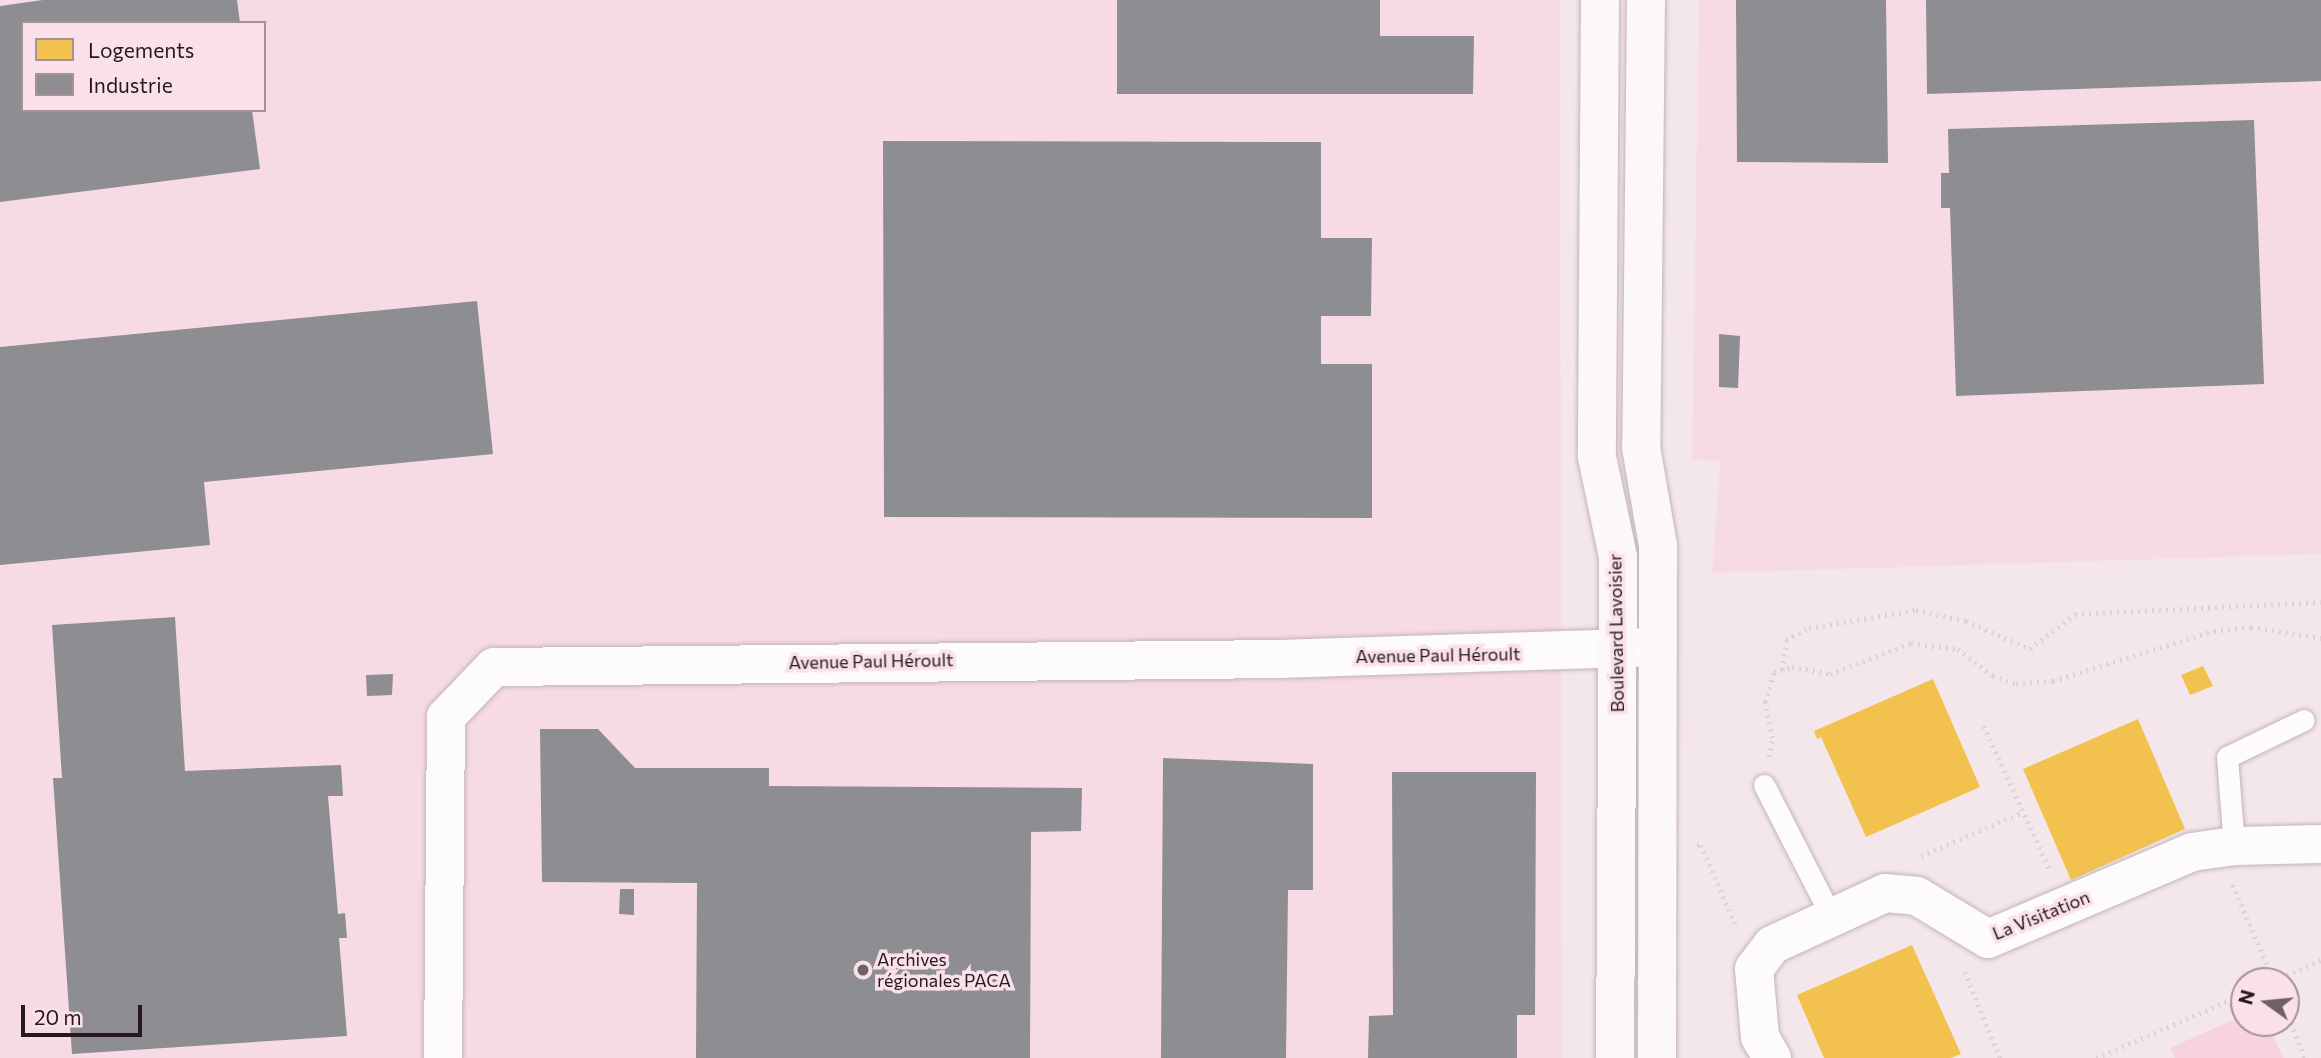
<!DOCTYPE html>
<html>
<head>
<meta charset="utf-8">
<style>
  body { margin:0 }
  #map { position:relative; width:2321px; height:1058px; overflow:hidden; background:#f4e7eb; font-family:Commissioner,sans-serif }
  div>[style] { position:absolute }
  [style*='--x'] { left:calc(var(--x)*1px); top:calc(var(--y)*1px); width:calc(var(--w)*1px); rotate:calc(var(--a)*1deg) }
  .built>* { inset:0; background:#f7dbe4 }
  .green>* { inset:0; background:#f6d3de }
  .homes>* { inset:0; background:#f2c14e }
  .industry>* { inset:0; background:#8d8d92 }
  .path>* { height:4.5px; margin-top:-2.25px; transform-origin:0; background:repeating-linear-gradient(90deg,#d9d5d6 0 2px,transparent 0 7px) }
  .roads { filter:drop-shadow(0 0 2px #c2b5ba) drop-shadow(0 0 2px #c2b5ba) }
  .lane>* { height:21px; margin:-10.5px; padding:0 10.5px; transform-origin:10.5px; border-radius:10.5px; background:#fdfbfc }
  .street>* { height:38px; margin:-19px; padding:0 19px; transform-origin:19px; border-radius:19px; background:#fdfbfc }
  .secondary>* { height:38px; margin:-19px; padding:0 19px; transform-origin:19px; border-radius:19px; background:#fcf7f9 }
  .dots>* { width:19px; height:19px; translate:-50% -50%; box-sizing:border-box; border:4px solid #fae1e9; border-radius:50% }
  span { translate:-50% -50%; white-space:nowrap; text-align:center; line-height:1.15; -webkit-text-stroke:7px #fae1e9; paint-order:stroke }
  .street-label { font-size:18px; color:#27181d }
  .poi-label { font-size:18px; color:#27181d }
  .left { translate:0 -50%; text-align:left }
  .legend { position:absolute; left:21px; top:21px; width:245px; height:91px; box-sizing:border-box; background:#fae1e9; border:2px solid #a69197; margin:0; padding:9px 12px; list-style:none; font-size:21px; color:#27181d }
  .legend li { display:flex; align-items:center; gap:14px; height:35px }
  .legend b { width:35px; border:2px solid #a69197 }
  .north { position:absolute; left:2230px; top:967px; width:70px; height:70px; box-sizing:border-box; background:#fae1e9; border:2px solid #a69197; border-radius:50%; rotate:285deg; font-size:19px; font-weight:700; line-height:28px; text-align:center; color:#27181d }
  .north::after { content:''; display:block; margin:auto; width:24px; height:32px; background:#6f6065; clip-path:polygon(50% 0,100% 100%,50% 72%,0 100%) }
  .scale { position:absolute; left:21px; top:1005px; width:121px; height:32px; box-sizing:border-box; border:4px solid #27181d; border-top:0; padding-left:9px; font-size:21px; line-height:24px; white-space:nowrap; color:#27181d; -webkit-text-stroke:5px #fae1e9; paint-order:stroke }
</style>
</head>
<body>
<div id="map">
  <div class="built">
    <i style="clip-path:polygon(evenodd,0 0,1560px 0,1562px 1058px,0 1058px,0 0,23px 23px,264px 23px,264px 110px,23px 110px,23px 23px)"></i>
    <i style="clip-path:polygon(1699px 0,2321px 0,2321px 554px,1712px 573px,1720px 461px,1692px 460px)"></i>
  </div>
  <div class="green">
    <i style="clip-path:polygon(2244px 1015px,2244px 1023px,2268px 1023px,2283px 1058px,2175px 1058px,2170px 1048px)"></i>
  </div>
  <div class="homes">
    <i style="clip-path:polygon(2203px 666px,2213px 686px,2190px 695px,2181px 675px)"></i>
    <i style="clip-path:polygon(1933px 679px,1980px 787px,1866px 837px,1821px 737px,1817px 739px,1814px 731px)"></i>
    <i style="clip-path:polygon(2138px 719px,2185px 829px,2071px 880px,2023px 769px)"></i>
    <i style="clip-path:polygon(1912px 945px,1961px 1054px,1951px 1058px,1824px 1058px,1797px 995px)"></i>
  </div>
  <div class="industry">
    <i style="clip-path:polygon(43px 0,237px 0,240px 23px,23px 23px,23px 110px,252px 110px,260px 169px,0 202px,0 6px)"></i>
    <i style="clip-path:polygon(1117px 0,1380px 0,1380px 36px,1474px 36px,1473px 94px,1117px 94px)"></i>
    <i style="clip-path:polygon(1736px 0,1886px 0,1888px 163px,1737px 162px)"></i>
    <i style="clip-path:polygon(1926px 0,2321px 0,2321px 81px,1927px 94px)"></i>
    <i style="clip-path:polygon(2254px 120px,2264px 384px,1956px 396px,1950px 208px,1941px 208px,1941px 173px,1949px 173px,1948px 129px)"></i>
    <i style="clip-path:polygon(883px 141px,1321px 142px,1321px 238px,1372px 238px,1371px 316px,1321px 316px,1321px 364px,1372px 364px,1372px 518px,884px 517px)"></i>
    <i style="clip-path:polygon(477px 301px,493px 454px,204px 482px,210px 545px,0 565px,0 347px)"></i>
    <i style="clip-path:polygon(1719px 334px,1740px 336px,1738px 388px,1719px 387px)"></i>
    <i style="clip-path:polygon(175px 617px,185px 771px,341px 765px,343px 796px,328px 796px,338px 914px,345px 913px,347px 938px,339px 938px,347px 1036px,72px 1054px,53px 778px,62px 778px,52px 625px)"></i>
    <i style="clip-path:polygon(393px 674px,392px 695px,367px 696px,366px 675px)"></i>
    <i style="clip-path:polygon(540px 729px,598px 729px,635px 768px,769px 768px,769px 786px,1082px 788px,1081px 831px,1031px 832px,1030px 1058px,696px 1058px,697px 883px,542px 882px)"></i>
    <i style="clip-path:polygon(1163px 758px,1313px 764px,1313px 890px,1288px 890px,1286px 1058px,1161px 1058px)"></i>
    <i style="clip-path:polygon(1392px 772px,1536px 772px,1535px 1015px,1517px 1015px,1517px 1058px,1368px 1058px,1369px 1016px,1393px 1015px)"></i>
    <i style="clip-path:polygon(620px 889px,634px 889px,634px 915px,619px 914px)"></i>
  </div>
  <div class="path">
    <i style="--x:1782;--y:670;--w:30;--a:-82"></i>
    <i style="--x:1786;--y:640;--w:26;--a:-28"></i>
    <i style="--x:1809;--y:628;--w:109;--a:-9.5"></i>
    <i style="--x:1916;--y:610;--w:51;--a:12.4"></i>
    <i style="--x:1966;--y:621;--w:70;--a:23.6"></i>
    <i style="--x:2030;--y:649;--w:57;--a:-37.9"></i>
    <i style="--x:2075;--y:614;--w:246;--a:-2.8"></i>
    <i style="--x:1984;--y:726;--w:158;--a:65.4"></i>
    <i style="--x:1769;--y:757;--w:19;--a:-81"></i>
    <i style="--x:1772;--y:738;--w:37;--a:-101"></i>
    <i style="--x:1765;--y:702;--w:31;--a:-73"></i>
    <i style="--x:1774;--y:672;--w:19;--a:-16"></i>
    <i style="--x:1792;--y:667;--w:39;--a:10"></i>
    <i style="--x:1830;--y:674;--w:87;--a:-20.9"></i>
    <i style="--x:1911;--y:643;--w:47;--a:7.3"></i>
    <i style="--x:1958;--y:649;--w:44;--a:37.6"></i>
    <i style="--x:1993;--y:676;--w:24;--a:19"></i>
    <i style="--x:2016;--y:684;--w:37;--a:-5"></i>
    <i style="--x:2053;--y:681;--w:169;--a:-17.3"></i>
    <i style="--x:2214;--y:631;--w:37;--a:-6"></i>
    <i style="--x:2251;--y:627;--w:71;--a:8.9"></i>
    <i style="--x:1697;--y:845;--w:4;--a:0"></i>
    <i style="--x:1701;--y:845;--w:88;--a:66.6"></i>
    <i style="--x:1921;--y:856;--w:111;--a:-23.3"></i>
    <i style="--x:2233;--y:885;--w:104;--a:66.9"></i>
    <i style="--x:1965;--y:972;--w:93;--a:67.9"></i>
    <i style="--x:2274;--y:981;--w:51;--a:-24.1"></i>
    <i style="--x:2286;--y:1010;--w:52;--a:68.4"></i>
    <i style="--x:2096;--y:1058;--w:161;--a:-23.4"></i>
  </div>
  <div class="roads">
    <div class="lane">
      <i style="--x:1764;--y:785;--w:149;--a:62.9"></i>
      <i style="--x:2234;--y:846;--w:89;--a:-94.5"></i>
      <i style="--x:2227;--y:757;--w:85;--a:-25.7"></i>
    </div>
    <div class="street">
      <i style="--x:443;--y:1058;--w:341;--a:-89.5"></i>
      <i style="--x:446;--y:717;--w:69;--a:-46.2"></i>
      <i style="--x:494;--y:667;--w:787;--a:-0.58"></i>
      <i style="--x:1281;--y:659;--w:377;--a:-1.8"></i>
      <i style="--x:1772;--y:1058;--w:24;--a:-120"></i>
      <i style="--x:1760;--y:1037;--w:68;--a:-95"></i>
      <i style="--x:1754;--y:969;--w:30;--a:-53"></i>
      <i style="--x:1772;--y:945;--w:124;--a:-24.7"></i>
      <i style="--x:1885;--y:893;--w:32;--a:5"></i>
      <i style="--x:1917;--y:896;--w:83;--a:31.2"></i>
      <i style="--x:1988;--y:939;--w:222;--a:-23.1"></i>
      <i style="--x:2192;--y:852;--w:42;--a:-8.1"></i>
      <i style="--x:2234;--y:846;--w:87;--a:-1.3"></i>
    </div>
    <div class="secondary">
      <i style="--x:1600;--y:0;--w:457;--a:90.4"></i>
      <i style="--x:1597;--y:457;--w:102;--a:78.1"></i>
      <i style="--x:1618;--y:557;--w:501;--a:90.34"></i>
      <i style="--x:1646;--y:0;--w:447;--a:90.6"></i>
      <i style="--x:1641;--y:447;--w:99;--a:80.2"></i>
      <i style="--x:1658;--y:545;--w:513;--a:90.11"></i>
    </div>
  </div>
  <div class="dots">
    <i style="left:863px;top:970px;background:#6f6065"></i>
  </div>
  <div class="street-label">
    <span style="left:1616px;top:633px;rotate:-91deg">Boulevard Lavoisier</span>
    <span style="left:1438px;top:655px;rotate:-1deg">Avenue Paul Héroult</span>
    <span style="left:871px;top:661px;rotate:-1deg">Avenue Paul Héroult</span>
    <span style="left:2041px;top:915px;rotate:-22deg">La Visitation</span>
  </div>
  <div class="poi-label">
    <span class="left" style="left:877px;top:970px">Archives<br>régionales PACA</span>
  </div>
  <ul class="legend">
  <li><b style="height:19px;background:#f2c14e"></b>Logements</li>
  <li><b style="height:19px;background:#8d8d92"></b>Industrie</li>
  </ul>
  <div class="north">N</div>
  <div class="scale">20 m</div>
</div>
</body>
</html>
